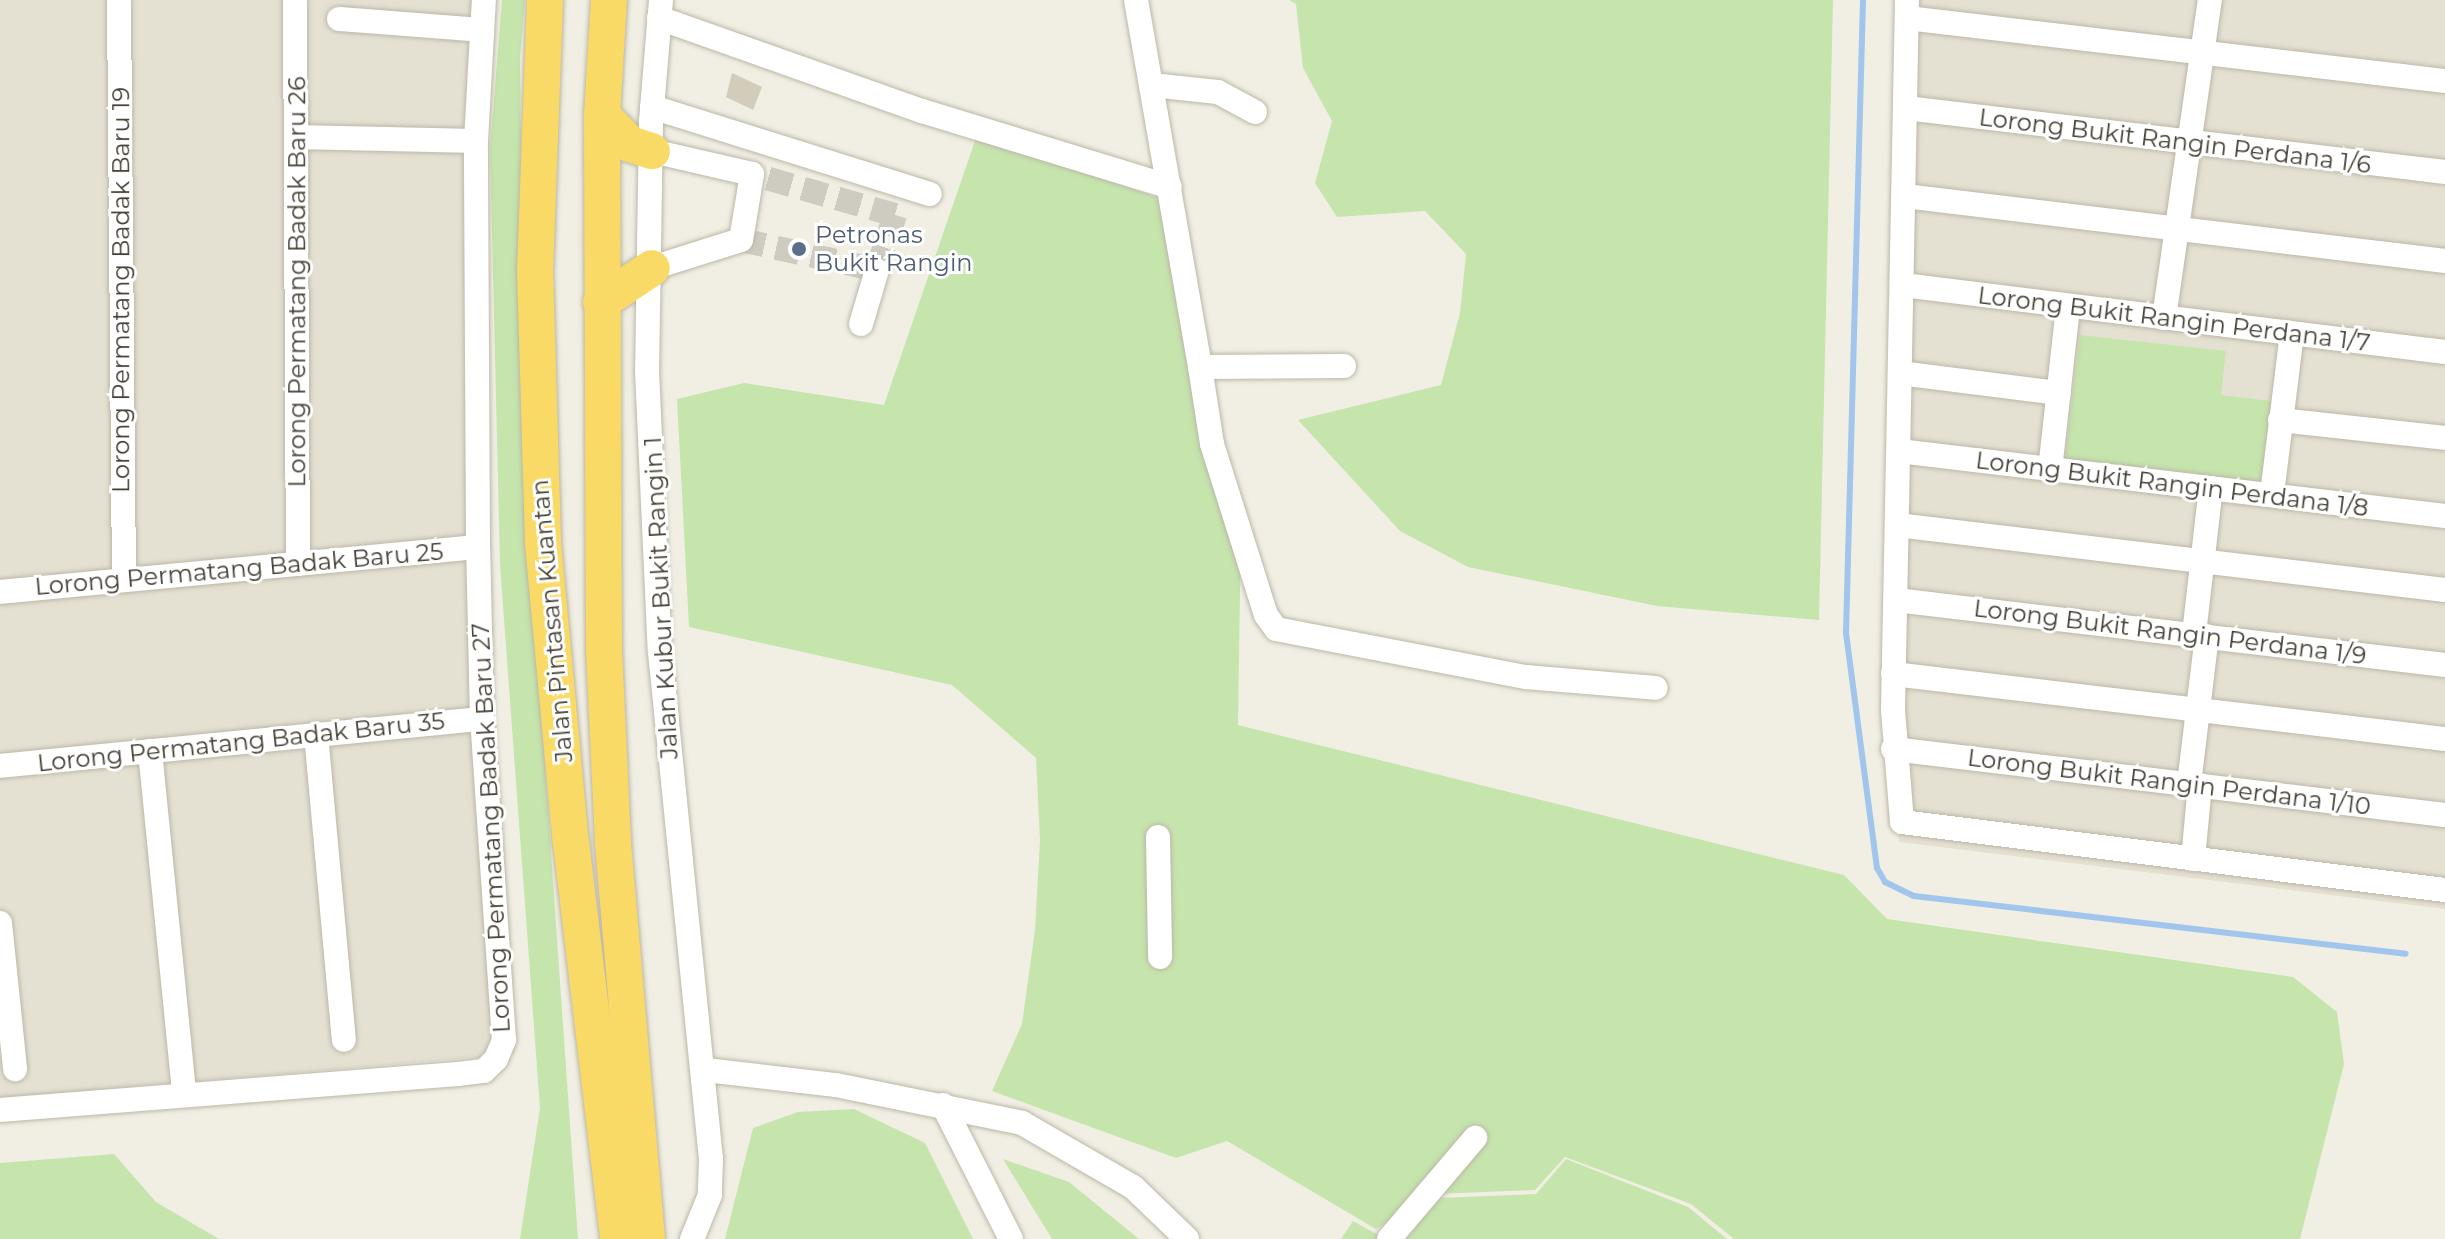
<!DOCTYPE html>
<html>
<head>
<meta charset="utf-8">
<style>
  body { margin:0 }
  #map { position:relative; width:2445px; height:1239px; overflow:hidden; background:#f1efe4; font-family:Montserrat,sans-serif }
  div>[style] { position:absolute }
  [style*='--x'] { left:calc(var(--x)*1px); top:calc(var(--y)*1px); width:calc(var(--w)*1px); rotate:calc(var(--a)*1deg) }
  .residential>* { inset:0; background:#e5e1d2 }
  .green>* { inset:0; background:#c5e5ad }
  .stream>* { height:6px; margin:-3px; padding:0 3px; transform-origin:3px; border-radius:3px; background:#a1c5ed }
  .building>* { inset:0; background:#d2ccba }
  .minor-tunnel>* { height:24px; margin-top:-12px; transform-origin:0; background:repeating-linear-gradient(90deg,#ceccc1 0 24px,transparent 0 36px) }
  .roads { filter:drop-shadow(0 0 2px #bcb7a7) drop-shadow(0 0 2px #bcb7a7) }
  .minor>* { height:24px; margin:-12px; padding:0 12px; transform-origin:12px; border-radius:12px; background:#fff }
  .highway>* { height:36px; margin:-18px; padding:0 18px; transform-origin:18px; border-radius:18px; background:#f9da67 }
  .dots>* { width:22px; height:22px; translate:-50% -50%; box-sizing:border-box; border:4px solid #fff; border-radius:50% }
  span { translate:-50% -50%; white-space:nowrap; text-align:center; line-height:1.15; -webkit-text-stroke:6px #fff; paint-order:stroke }
  .street-label { font-size:24px; color:#433f34 }
  .service-label { font-size:24px; color:#4e5e75 }
  .left { translate:0 -50%; text-align:left }
</style>
</head>
<body>
<div id="map">
  <div class="residential">
    <i style="clip-path:polygon(0 0,482px 0,471px 517px,496px 714px,515px 1054px,0 1098px)"></i>
    <i style="clip-path:polygon(1902px 0,2445px 0,2445px 909px,1899px 842px,1889px 711px)"></i>
  </div>
  <div class="green">
    <i style="clip-path:polygon(502px 0,525px 0,520px 57px,524px 466px,578px 1239px,520px 1239px,540px 1108px,500px 565px,490px 148px)"></i>
    <i style="clip-path:polygon(1289px 0,1833px 0,1819px 620px,1657px 606px,1468px 567px,1400px 531px,1298px 420px,1441px 385px,1460px 313px,1466px 254px,1425px 211px,1337px 217px,1315px 183px,1332px 121px,1303px 68px,1296px 4px)"></i>
    <i style="clip-path:polygon(977px 135px,1161px 199px,1241px 523px,1238px 725px,1844px 875px,1887px 919px,2293px 977px,2337px 1012px,2344px 1064px,2300px 1239px,1734px 1239px,1691px 1204px,1565px 1157px,1535px 1190px,1436px 1194px,1376px 1229px,1227px 1141px,1176px 1158px,992px 1091px,1022px 1024px,1035px 930px,1040px 840px,1036px 758px,952px 685px,689px 627px,677px 399px,744px 383px,884px 405px)"></i>
    <i style="clip-path:polygon(2080px 335px,2226px 351px,2221px 395px,2279px 402px,2269px 484px,2065px 461px)"></i>
    <i style="clip-path:polygon(854px 1109px,925px 1143px,973px 1239px,725px 1239px,753px 1128px,798px 1112px)"></i>
    <i style="clip-path:polygon(114px 1154px,156px 1202px,219px 1239px,0 1239px,0 1163px)"></i>
    <i style="clip-path:polygon(1003px 1159px,1069px 1182px,1139px 1239px,1052px 1239px)"></i>
    <i style="clip-path:polygon(1566px 1159px,1688px 1207px,1727px 1239px,1341px 1239px,1353px 1221px,1380px 1236px,1439px 1198px,1536px 1194px)"></i>
  </div>
  <div class="stream">
    <i style="--x:1863;--y:0;--w:633;--a:91.54"></i>
    <i style="--x:1846;--y:633;--w:237;--a:82.5"></i>
    <i style="--x:1877;--y:868;--w:16;--a:60"></i>
    <i style="--x:1885;--y:882;--w:32;--a:26"></i>
    <i style="--x:1914;--y:896;--w:495;--a:6.7"></i>
  </div>
  <div class="building">
    <i style="clip-path:polygon(732px 73px,762px 87px,753px 110px,726px 97px)"></i>
  </div>
  <div class="minor-tunnel">
    <i style="--x:741;--y:240;--w:139;--a:12.4"></i>
    <i style="--x:877;--y:270;--w:58;--a:-71.9"></i>
    <i style="--x:895;--y:215;--w:149;--a:-164"></i>
  </div>
  <div class="roads">
    <div class="minor">
      <i style="--x:119;--y:0;--w:580;--a:89.51"></i>
      <i style="--x:295;--y:0;--w:564;--a:89.7"></i>
      <i style="--x:661;--y:0;--w:121;--a:94.7"></i>
      <i style="--x:651;--y:121;--w:250;--a:90.9"></i>
      <i style="--x:647;--y:371;--w:281;--a:87.4"></i>
      <i style="--x:660;--y:652;--w:510;--a:84.26"></i>
      <i style="--x:711;--y:1159;--w:36;--a:92"></i>
      <i style="--x:710;--y:1195;--w:48;--a:112.2"></i>
      <i style="--x:1136;--y:0;--w:373;--a:80.1"></i>
      <i style="--x:1200;--y:367;--w:144;--a:-0.4"></i>
      <i style="--x:1907;--y:0;--w:710;--a:91.13"></i>
      <i style="--x:1893;--y:710;--w:112;--a:85.4"></i>
      <i style="--x:1902;--y:822;--w:547;--a:7.14"></i>
      <i style="--x:659;--y:18;--w:279;--a:19.5"></i>
      <i style="--x:922;--y:111;--w:259;--a:17"></i>
      <i style="--x:1907;--y:18;--w:542;--a:6.68"></i>
      <i style="--x:339;--y:19;--w:143;--a:4.4"></i>
      <i style="--x:1152;--y:85;--w:66;--a:6.1"></i>
      <i style="--x:1218;--y:92;--w:42;--a:28.4"></i>
      <i style="--x:652;--y:107;--w:291;--a:17.4"></i>
      <i style="--x:1906;--y:108;--w:543;--a:6.77"></i>
      <i style="--x:296;--y:137;--w:180;--a:1.3"></i>
      <i style="--x:1905;--y:196;--w:544;--a:6.86"></i>
      <i style="--x:652;--y:268;--w:93;--a:-17.5"></i>
      <i style="--x:741;--y:240;--w:67;--a:-80.5"></i>
      <i style="--x:752;--y:174;--w:103;--a:-167"></i>
      <i style="--x:1903;--y:285;--w:546;--a:7.05"></i>
      <i style="--x:2164;--y:318;--w:321;--a:-81.8"></i>
      <i style="--x:861;--y:324;--w:56;--a:-73.5"></i>
      <i style="--x:1200;--y:367;--w:78;--a:81.1"></i>
      <i style="--x:1212;--y:444;--w:179;--a:72.5"></i>
      <i style="--x:1266;--y:615;--w:17;--a:54"></i>
      <i style="--x:1276;--y:629;--w:255;--a:10.9"></i>
      <i style="--x:1526;--y:677;--w:130;--a:4.8"></i>
      <i style="--x:1900;--y:373;--w:160;--a:7.2"></i>
      <i style="--x:2280;--y:420;--w:166;--a:6.2"></i>
      <i style="--x:1899;--y:451;--w:550;--a:6.79"></i>
      <i style="--x:2050;--y:470;--w:165;--a:-83.7"></i>
      <i style="--x:2272;--y:494;--w:161;--a:-82.9"></i>
      <i style="--x:1897;--y:525;--w:552;--a:6.76"></i>
      <i style="--x:0;--y:592;--w:480;--a:-5.4"></i>
      <i style="--x:1896;--y:600;--w:553;--a:6.75"></i>
      <i style="--x:2194;--y:634;--w:147;--a:-83.4"></i>
      <i style="--x:1893;--y:674;--w:556;--a:6.72"></i>
      <i style="--x:316;--y:734;--w:307;--a:84.8"></i>
      <i style="--x:1893;--y:749;--w:556;--a:6.82"></i>
      <i style="--x:150;--y:751;--w:344;--a:84.3"></i>
      <i style="--x:0;--y:766;--w:484;--a:-5.6"></i>
      <i style="--x:2189;--y:784;--w:149;--a:-83.1"></i>
      <i style="--x:1158;--y:837;--w:120;--a:89"></i>
      <i style="--x:2193;--y:859;--w:74;--a:-84.6"></i>
      <i style="--x:0;--y:923;--w:147;--a:84.1"></i>
      <i style="--x:706;--y:1070;--w:131;--a:6.6"></i>
      <i style="--x:836;--y:1085;--w:190;--a:11.5"></i>
      <i style="--x:1022;--y:1123;--w:128;--a:30"></i>
      <i style="--x:1133;--y:1187;--w:75;--a:43.9"></i>
      <i style="--x:943;--y:1105;--w:150;--a:63.1"></i>
      <i style="--x:0;--y:1110;--w:459;--a:-4.5"></i>
      <i style="--x:458;--y:1074;--w:26;--a:-7"></i>
      <i style="--x:484;--y:1071;--w:17;--a:-45"></i>
      <i style="--x:496;--y:1059;--w:21;--a:-67"></i>
      <i style="--x:504;--y:1040;--w:322;--a:-93.9"></i>
      <i style="--x:482;--y:719;--w:172;--a:-91.3"></i>
      <i style="--x:478;--y:547;--w:406;--a:-90.3"></i>
      <i style="--x:476;--y:141;--w:141;--a:-86.8"></i>
      <i style="--x:1389;--y:1239;--w:133;--a:-49.6"></i>
    </div>
    <div class="highway">
      <i style="--x:545;--y:0;--w:270;--a:92.1"></i>
      <i style="--x:535;--y:270;--w:273;--a:88.3"></i>
      <i style="--x:543;--y:543;--w:300;--a:84.7"></i>
      <i style="--x:571;--y:842;--w:400;--a:83.2"></i>
      <i style="--x:609;--y:0;--w:115;--a:93.5"></i>
      <i style="--x:602;--y:115;--w:536;--a:89.79"></i>
      <i style="--x:604;--y:651;--w:192;--a:87.3"></i>
      <i style="--x:613;--y:843;--w:397;--a:85.1"></i>
      <i style="--x:602;--y:115;--w:40;--a:46"></i>
      <i style="--x:630;--y:144;--w:23;--a:18"></i>
      <i style="--x:601;--y:302;--w:61;--a:-33.7"></i>
    </div>
  </div>
  <div class="dots">
    <i style="left:799px;top:249px;background:#5c6f8a"></i>
  </div>
  <div class="street-label">
    <span style="left:2175px;top:141px;rotate:7deg">Lorong Bukit Rangin Perdana 1/6</span>
    <span style="left:297px;top:282px;rotate:-90deg">Lorong Permatang Badak Baru 26</span>
    <span style="left:121px;top:290px;rotate:-90deg">Lorong Permatang Badak Baru 19</span>
    <span style="left:2174px;top:319px;rotate:7deg">Lorong Bukit Rangin Perdana 1/7</span>
    <span style="left:2172px;top:484px;rotate:7deg">Lorong Bukit Rangin Perdana 1/8</span>
    <span style="left:239px;top:569px;rotate:-5deg">Lorong Permatang Badak Baru 25</span>
    <span style="left:661px;top:598px;rotate:-93deg">Jalan Kubur Bukit Rangin 1</span>
    <span style="left:552px;top:621px;rotate:-95deg">Jalan Pintasan Kuantan</span>
    <span style="left:2170px;top:632px;rotate:7deg">Lorong Bukit Rangin Perdana 1/9</span>
    <span style="left:241px;top:742px;rotate:-6deg">Lorong Permatang Badak Baru 35</span>
    <span style="left:2169px;top:782px;rotate:7deg">Lorong Bukit Rangin Perdana 1/10</span>
    <span style="left:491px;top:828px;rotate:-93deg">Lorong Permatang Badak Baru 27</span>
  </div>
  <div class="service-label">
    <span class="left" style="left:815px;top:249px">Petronas<br>Bukit Rangin</span>
  </div>
</div>
</body>
</html>
